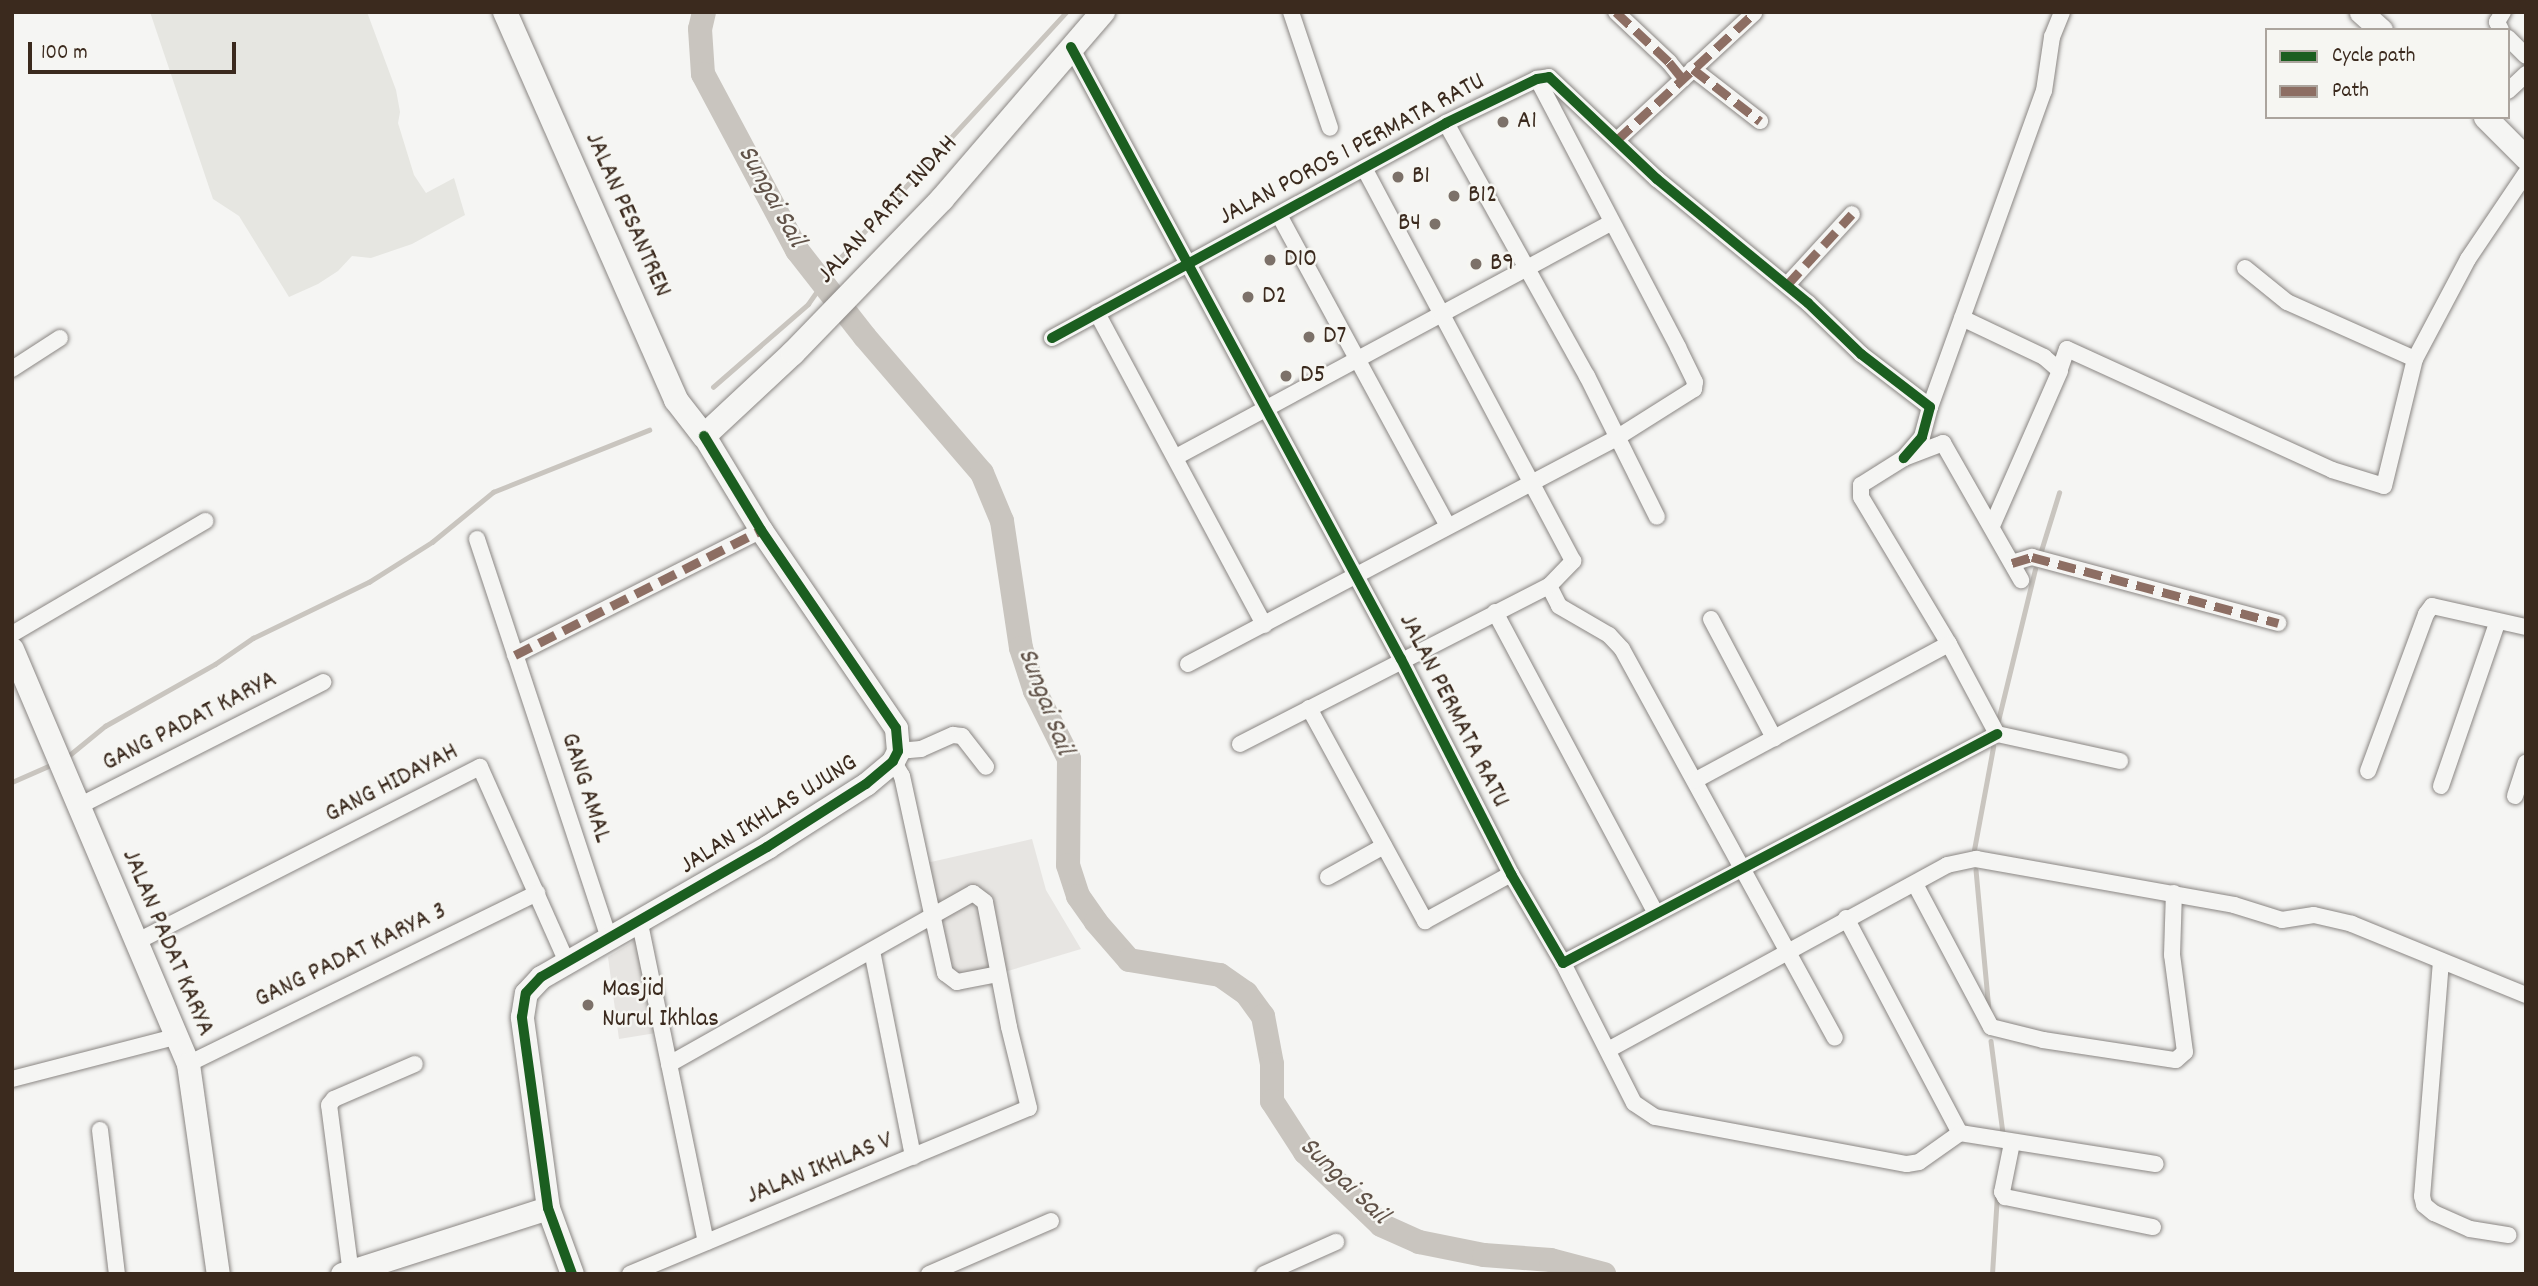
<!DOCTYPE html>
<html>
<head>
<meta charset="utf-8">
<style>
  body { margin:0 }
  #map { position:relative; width:2538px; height:1286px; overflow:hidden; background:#f5f5f3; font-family:Dekko,sans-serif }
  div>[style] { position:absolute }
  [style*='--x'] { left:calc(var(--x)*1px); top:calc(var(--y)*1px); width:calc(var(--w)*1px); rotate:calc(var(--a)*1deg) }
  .built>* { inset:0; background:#e7e5e2 }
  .green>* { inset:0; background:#e6e6e1 }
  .stream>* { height:4.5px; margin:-2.25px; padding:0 2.25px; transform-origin:2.25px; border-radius:2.25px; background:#c9c5bf }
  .river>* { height:24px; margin:-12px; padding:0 12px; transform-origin:12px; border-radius:12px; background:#c9c5bf }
  .roads { filter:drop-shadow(0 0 2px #8a8683) drop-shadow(0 0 2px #8a8683) }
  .street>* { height:16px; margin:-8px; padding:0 8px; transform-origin:8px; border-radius:8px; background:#f5f5f3 }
  .secondary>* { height:23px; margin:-11.5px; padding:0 11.5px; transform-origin:11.5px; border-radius:11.5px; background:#f5f5f3 }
  .primary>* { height:24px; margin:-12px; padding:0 12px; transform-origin:12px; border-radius:12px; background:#f5f5f3 }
  .quiet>* { height:9px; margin-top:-4.5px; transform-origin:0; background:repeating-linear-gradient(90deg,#8d6e63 0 18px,transparent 0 27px) }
  .cycleway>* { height:10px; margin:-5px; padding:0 5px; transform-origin:5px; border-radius:5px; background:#1b5e20 }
  .dots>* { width:19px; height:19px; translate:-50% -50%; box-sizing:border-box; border:4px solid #f6f6f2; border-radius:50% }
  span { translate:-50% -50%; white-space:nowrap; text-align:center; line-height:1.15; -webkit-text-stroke:5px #f6f6f2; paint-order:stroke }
  .poi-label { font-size:26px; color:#3b2a1e }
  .left { translate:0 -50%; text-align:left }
  .right { translate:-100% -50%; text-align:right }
  .street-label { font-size:26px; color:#3b2a1e }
  .water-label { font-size:28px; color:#605248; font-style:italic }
  .frame { position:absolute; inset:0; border:14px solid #3b2a1e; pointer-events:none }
  .legend { position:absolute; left:2265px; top:28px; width:245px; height:91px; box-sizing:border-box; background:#f6f6f2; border:2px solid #aba49d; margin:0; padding:9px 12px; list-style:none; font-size:21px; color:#3b2a1e }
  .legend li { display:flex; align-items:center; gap:14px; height:35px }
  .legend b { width:35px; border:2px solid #aba49d }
  .scale { position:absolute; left:28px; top:42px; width:208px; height:32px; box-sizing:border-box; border:4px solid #3b2a1e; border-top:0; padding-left:9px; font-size:21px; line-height:24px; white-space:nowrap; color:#3b2a1e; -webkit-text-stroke:5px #f6f6f2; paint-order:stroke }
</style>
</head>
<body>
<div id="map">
  <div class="built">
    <i style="clip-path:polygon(1032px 839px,1046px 890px,1081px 949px,998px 974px,949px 979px,922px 864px)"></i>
    <i style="clip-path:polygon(639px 938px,656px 1033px,619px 1039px,608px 957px)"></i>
  </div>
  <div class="green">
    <i style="clip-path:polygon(150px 12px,367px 12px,396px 90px,400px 112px,398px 123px,414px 175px,426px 193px,454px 178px,465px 215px,412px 244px,371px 258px,352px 256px,338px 271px,318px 284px,289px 297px,239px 216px,213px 199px)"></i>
  </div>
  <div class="stream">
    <i style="--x:713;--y:387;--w:126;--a:-41.1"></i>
    <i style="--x:808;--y:304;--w:57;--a:-54.9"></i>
    <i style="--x:841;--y:257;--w:333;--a:-47.4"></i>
    <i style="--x:2041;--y:551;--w:61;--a:-72.8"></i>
    <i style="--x:1998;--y:721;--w:156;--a:-76.3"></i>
    <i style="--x:67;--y:757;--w:49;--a:-39.2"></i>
    <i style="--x:105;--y:726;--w:126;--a:-29.4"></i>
    <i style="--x:215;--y:664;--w:46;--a:-34.4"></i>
    <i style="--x:253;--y:638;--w:129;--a:-25.8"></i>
    <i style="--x:369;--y:582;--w:75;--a:-32.4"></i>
    <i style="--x:432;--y:542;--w:79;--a:-39.3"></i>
    <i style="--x:493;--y:492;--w:168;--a:-21.7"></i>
    <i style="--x:12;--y:782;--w:45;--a:-23.7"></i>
    <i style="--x:1974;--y:850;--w:105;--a:-79.5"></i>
    <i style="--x:1976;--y:870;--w:141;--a:84.7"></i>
    <i style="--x:1991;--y:1041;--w:94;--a:82.6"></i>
    <i style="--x:1992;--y:1274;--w:80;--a:-86.4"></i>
  </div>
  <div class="river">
    <i style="--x:704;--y:12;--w:17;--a:103"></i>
    <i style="--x:700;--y:29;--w:45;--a:86.2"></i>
    <i style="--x:703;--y:74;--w:200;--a:61.9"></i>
    <i style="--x:797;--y:250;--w:110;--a:52"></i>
    <i style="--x:865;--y:337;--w:179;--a:49.3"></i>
    <i style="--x:982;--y:473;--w:52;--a:67.4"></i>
    <i style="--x:1002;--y:521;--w:128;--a:81.5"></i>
    <i style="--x:1021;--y:648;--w:45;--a:72"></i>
    <i style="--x:1035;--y:691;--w:76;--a:63.4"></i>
    <i style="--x:1069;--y:759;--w:106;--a:90.5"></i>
    <i style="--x:1068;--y:865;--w:33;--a:72"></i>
    <i style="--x:1078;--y:896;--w:32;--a:55"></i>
    <i style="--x:1096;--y:922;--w:50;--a:49"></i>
    <i style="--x:1129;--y:960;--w:92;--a:9.4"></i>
    <i style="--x:1220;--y:975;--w:32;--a:35"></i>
    <i style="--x:1246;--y:993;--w:29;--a:54"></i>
    <i style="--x:1263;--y:1016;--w:49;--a:79.4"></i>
    <i style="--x:1272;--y:1064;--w:37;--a:90"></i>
    <i style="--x:1272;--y:1101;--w:61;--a:57.1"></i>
    <i style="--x:1305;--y:1152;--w:105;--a:43.8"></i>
    <i style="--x:1381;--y:1225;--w:42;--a:24.1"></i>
    <i style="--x:1419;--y:1242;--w:66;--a:11.3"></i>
    <i style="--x:1484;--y:1255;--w:67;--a:4.3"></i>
    <i style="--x:1551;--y:1260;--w:55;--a:14.8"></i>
  </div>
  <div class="roads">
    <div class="street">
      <i style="--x:1291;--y:12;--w:122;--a:71.4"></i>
      <i style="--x:1616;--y:12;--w:73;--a:43.3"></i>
      <i style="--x:1669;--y:62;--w:22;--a:51"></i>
      <i style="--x:2501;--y:30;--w:9;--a:-117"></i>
      <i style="--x:2497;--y:22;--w:12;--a:-59"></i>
      <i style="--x:2508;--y:38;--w:25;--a:45"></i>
      <i style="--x:1071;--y:47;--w:695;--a:61.67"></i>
      <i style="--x:1401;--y:659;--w:242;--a:62.9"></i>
      <i style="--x:1511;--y:874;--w:103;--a:59.7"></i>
      <i style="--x:1563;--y:963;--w:491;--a:-27.8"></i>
      <i style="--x:1693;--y:69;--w:85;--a:37.8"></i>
      <i style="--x:2508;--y:91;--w:25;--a:-43"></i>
      <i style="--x:1446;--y:123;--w:290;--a:60.9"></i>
      <i style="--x:1587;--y:376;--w:157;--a:63.6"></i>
      <i style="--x:1617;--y:140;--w:187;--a:-42.8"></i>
      <i style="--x:1279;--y:215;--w:353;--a:61.5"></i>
      <i style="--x:2245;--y:268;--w:54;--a:39"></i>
      <i style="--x:2287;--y:302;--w:140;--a:24"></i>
      <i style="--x:1787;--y:285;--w:96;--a:-47.5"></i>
      <i style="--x:1097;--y:313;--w:354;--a:61.8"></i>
      <i style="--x:1962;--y:318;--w:91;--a:25.4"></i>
      <i style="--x:2044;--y:357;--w:21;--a:41"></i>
      <i style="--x:2060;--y:371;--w:169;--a:113.7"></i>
      <i style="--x:1052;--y:338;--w:449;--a:-28.6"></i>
      <i style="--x:1446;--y:123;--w:101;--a:-25.8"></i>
      <i style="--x:1537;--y:79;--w:12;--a:-9"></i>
      <i style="--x:1549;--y:77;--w:149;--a:43.4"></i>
      <i style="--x:1657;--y:179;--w:195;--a:39.4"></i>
      <i style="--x:1808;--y:303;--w:74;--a:43.9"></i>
      <i style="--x:1861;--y:354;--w:87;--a:37.5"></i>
      <i style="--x:1930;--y:407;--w:31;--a:105"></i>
      <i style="--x:1922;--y:437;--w:28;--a:131"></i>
      <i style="--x:12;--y:369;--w:57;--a:-32.9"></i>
      <i style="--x:2060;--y:369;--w:21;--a:-71"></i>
      <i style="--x:2067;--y:349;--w:291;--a:24.5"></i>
      <i style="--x:2332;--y:470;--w:54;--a:17.1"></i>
      <i style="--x:2384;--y:486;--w:131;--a:-76.3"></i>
      <i style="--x:2415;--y:359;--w:113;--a:-62.1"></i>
      <i style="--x:2468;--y:259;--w:104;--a:-56"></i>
      <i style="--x:1930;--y:407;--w:336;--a:-70.2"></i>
      <i style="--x:2044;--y:91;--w:55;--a:-81.6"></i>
      <i style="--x:2052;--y:37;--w:27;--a:-68"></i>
      <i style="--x:1176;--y:457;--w:493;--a:-28.3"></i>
      <i style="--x:477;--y:539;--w:419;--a:71.7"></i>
      <i style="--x:2012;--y:563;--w:21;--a:-17"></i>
      <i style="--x:2032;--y:557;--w:255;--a:15"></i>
      <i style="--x:1549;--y:586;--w:22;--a:63"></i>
      <i style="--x:1559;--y:606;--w:58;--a:30.1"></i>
      <i style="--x:1609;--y:635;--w:19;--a:47"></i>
      <i style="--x:1622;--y:649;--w:443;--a:61.3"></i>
      <i style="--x:1495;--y:612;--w:342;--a:61.9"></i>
      <i style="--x:1711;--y:619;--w:135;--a:62.1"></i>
      <i style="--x:12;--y:634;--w:224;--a:-30.3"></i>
      <i style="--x:515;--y:655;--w:276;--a:-26.9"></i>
      <i style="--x:1188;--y:664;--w:486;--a:-27.8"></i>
      <i style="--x:1618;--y:437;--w:90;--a:-32.3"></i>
      <i style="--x:1694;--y:389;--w:7;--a:-82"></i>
      <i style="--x:1695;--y:382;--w:39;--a:-116"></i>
      <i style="--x:1678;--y:347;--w:303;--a:-117.7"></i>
      <i style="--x:1309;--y:708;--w:243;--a:61.4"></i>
      <i style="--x:1425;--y:921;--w:98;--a:-28.7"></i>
      <i style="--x:1997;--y:734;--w:102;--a:-118.1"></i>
      <i style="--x:1949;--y:644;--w:171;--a:-120.9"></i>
      <i style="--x:1861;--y:497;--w:12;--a:-90"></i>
      <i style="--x:1861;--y:485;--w:51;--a:-32.1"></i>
      <i style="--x:1904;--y:458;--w:42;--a:-21"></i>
      <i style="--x:1943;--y:443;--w:158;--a:60.3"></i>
      <i style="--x:1997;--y:734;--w:126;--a:12.4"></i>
      <i style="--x:1240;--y:744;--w:347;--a:-27.1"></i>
      <i style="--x:1549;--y:586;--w:35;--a:-46"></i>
      <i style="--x:1573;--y:561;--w:445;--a:-118"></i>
      <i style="--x:898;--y:751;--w:23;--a:-5"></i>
      <i style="--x:921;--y:749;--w:35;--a:-24"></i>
      <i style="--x:953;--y:735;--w:9;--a:6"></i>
      <i style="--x:962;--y:736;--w:39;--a:52"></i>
      <i style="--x:893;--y:761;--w:17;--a:59"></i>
      <i style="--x:902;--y:776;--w:202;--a:77.7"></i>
      <i style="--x:945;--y:973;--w:15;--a:37"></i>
      <i style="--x:957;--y:982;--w:42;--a:-11"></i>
      <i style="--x:2368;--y:771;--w:167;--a:-69.7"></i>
      <i style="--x:2426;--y:614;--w:10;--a:-53"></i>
      <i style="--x:2432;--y:606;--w:96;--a:12.6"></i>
      <i style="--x:1696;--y:780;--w:287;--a:-28.3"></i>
      <i style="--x:2441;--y:786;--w:172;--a:-71"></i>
      <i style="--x:2515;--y:796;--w:35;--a:-72"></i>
      <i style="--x:79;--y:806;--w:274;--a:-26.9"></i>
      <i style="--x:1328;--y:877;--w:64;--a:-29"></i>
      <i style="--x:1915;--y:884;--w:162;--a:62"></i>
      <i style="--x:1991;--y:1027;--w:54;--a:14"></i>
      <i style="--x:2043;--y:1040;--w:134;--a:8.6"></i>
      <i style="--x:2176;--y:1060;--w:12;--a:-42"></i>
      <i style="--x:2185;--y:1052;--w:98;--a:-97.6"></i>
      <i style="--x:2172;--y:955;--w:62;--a:-88.2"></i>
      <i style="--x:1846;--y:918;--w:243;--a:62.1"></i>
      <i style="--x:639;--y:919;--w:330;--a:78.3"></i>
      <i style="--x:136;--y:942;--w:386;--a:-27"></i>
      <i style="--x:480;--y:767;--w:214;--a:66"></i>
      <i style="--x:872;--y:951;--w:210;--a:78.7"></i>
      <i style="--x:2441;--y:961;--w:236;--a:94.6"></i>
      <i style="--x:2422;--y:1196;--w:9;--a:77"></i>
      <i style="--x:2424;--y:1205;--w:13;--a:39"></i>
      <i style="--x:2434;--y:1213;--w:39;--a:24"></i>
      <i style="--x:2470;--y:1229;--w:39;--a:9"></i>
      <i style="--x:1563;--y:963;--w:157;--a:63.1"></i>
      <i style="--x:1634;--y:1103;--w:25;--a:34"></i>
      <i style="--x:1655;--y:1117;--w:256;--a:10.6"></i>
      <i style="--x:1907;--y:1164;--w:12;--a:-9"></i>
      <i style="--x:1919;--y:1162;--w:50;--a:-35.3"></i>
      <i style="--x:1960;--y:1133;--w:198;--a:9"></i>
      <i style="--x:1608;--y:1050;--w:386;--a:-28.6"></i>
      <i style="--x:1947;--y:865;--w:30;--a:-12"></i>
      <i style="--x:1976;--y:859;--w:262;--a:10.1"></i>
      <i style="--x:2234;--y:905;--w:50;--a:17.4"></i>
      <i style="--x:2282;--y:920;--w:32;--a:-9"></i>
      <i style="--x:2314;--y:915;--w:39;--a:13"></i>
      <i style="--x:2352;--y:924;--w:188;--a:22.2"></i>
      <i style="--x:188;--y:1064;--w:389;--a:-26.1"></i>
      <i style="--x:12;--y:1079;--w:171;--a:-14.5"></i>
      <i style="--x:100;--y:1130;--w:145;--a:83.3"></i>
      <i style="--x:2012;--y:1143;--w:50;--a:101.5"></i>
      <i style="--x:2002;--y:1192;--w:6;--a:59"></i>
      <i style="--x:2005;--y:1197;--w:151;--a:11.5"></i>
      <i style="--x:351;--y:1274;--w:170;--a:-97.4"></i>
      <i style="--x:329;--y:1105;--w:8;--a:-50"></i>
      <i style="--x:334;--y:1099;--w:88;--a:-23.4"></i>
      <i style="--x:630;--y:1274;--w:432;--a:-22.6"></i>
      <i style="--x:1029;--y:1108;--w:83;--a:-103.9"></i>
      <i style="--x:1009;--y:1027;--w:127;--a:-100.9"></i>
      <i style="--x:985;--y:902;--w:15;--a:-143"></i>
      <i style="--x:973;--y:893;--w:349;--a:150.6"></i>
      <i style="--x:929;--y:1274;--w:133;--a:-23.5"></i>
      <i style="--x:1264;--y:1274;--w:79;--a:-24"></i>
    </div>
    <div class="secondary">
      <i style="--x:2361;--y:12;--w:27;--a:42"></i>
      <i style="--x:2485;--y:117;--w:58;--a:45"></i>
      <i style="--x:12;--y:649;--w:451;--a:67"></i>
      <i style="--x:188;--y:1064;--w:212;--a:81.9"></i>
      <i style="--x:342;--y:1274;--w:216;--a:-17.8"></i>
      <i style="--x:572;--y:1274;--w:70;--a:-110"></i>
      <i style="--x:548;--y:1208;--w:193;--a:-97.8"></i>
      <i style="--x:522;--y:1017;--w:24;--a:-81"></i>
      <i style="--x:526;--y:993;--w:22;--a:-47"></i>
      <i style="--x:541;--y:977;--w:261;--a:-29.9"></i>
      <i style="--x:767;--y:847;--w:117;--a:-32.5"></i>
      <i style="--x:866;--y:784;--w:35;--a:-40"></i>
      <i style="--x:893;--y:761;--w:11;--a:-63"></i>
      <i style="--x:898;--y:751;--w:23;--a:-95"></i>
      <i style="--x:896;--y:728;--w:240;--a:-124.3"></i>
      <i style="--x:761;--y:530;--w:110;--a:-121.2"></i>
    </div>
    <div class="primary">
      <i style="--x:505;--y:12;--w:424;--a:66.2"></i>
      <i style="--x:676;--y:400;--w:46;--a:52.1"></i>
      <i style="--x:704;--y:436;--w:122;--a:-43"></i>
      <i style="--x:793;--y:353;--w:214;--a:-45.9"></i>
      <i style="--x:942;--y:199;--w:247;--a:-49.3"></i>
    </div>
  </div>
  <div class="quiet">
    <i style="--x:1616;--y:12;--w:73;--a:43.3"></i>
    <i style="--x:1669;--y:62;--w:22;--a:51"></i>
    <i style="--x:1693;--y:69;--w:85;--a:37.8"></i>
    <i style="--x:1617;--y:140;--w:187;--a:-42.8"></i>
    <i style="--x:1787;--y:285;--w:96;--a:-47.5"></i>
    <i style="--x:2012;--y:563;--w:21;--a:-17"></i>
    <i style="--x:2032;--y:557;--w:255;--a:15"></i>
    <i style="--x:515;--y:655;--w:276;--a:-26.9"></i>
  </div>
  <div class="cycleway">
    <i style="--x:1071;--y:47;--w:695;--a:61.67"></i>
    <i style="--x:1401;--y:659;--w:242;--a:62.9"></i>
    <i style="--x:1511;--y:874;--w:103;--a:59.7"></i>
    <i style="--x:1563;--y:963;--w:491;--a:-27.8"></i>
    <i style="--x:1052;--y:338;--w:449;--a:-28.6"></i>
    <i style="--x:1446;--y:123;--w:101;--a:-25.8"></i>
    <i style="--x:1537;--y:79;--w:12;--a:-9"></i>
    <i style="--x:1549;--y:77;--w:149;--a:43.4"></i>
    <i style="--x:1657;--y:179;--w:195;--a:39.4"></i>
    <i style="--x:1808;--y:303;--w:74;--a:43.9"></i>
    <i style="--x:1861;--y:354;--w:87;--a:37.5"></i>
    <i style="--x:1930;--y:407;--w:31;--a:105"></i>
    <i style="--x:1922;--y:437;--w:28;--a:131"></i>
    <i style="--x:572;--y:1274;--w:70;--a:-110"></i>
    <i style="--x:548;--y:1208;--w:193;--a:-97.8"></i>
    <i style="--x:522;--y:1017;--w:24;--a:-81"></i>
    <i style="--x:526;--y:993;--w:22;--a:-47"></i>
    <i style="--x:541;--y:977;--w:261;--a:-29.9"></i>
    <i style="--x:767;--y:847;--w:117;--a:-32.5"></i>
    <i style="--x:866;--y:784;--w:35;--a:-40"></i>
    <i style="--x:893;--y:761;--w:11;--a:-63"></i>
    <i style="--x:898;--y:751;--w:23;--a:-95"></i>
    <i style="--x:896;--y:728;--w:240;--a:-124.3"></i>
    <i style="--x:761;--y:530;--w:110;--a:-121.2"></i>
  </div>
  <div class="dots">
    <i style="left:1503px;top:122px;background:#7c7169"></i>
    <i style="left:1398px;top:177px;background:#7c7169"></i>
    <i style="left:1454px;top:196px;background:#7c7169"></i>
    <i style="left:1435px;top:224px;background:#7c7169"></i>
    <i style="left:1270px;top:260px;background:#7c7169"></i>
    <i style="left:1476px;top:264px;background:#7c7169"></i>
    <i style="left:1248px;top:297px;background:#7c7169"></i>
    <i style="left:1309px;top:337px;background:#7c7169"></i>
    <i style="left:1286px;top:376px;background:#7c7169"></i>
    <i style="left:588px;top:1005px;background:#7c7169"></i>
  </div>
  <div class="poi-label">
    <span class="left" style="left:1517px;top:122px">A1</span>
    <span class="left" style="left:1412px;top:177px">B1</span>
    <span class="left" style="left:1468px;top:196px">B12</span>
    <span class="right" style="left:1421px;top:224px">B4</span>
    <span class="left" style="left:1284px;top:260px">D10</span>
    <span class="left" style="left:1490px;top:264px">B9</span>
    <span class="left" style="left:1262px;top:297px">D2</span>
    <span class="left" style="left:1323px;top:337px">D7</span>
    <span class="left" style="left:1300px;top:376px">D5</span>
    <span class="left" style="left:602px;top:1005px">Masjid<br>Nurul Ikhlas</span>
  </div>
  <div class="street-label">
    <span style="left:1352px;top:150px;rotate:-28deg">JALAN POROS 1 PERMATA RATU</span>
    <span style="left:888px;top:210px;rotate:-47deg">JALAN PARIT INDAH</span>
    <span style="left:627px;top:215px;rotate:66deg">JALAN PESANTREN</span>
    <span style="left:1453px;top:711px;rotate:63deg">JALAN PERMATA RATU</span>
    <span style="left:190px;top:722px;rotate:-27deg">GANG PADAT KARYA</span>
    <span style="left:392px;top:784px;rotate:-27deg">GANG HIDAYAH</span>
    <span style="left:585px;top:788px;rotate:72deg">GANG AMAL</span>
    <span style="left:769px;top:815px;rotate:-32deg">JALAN IKHLAS UJUNG</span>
    <span style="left:167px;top:943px;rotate:67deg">JALAN PADAT KARYA</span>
    <span style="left:351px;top:956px;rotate:-26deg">GANG PADAT KARYA 3</span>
    <span style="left:820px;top:1169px;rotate:-22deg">JALAN IKHLAS V</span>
  </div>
  <div class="water-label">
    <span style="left:770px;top:197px;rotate:61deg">Sungai Sail</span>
    <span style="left:1044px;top:702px;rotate:69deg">Sungai Sail</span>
    <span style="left:1343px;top:1182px;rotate:44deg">Sungai Sail</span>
  </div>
  <div class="frame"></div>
  <ul class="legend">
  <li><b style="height:9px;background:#1b5e20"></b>Cycle path</li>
  <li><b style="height:9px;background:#8d6e63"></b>Path</li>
  </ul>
  <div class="scale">100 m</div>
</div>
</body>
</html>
